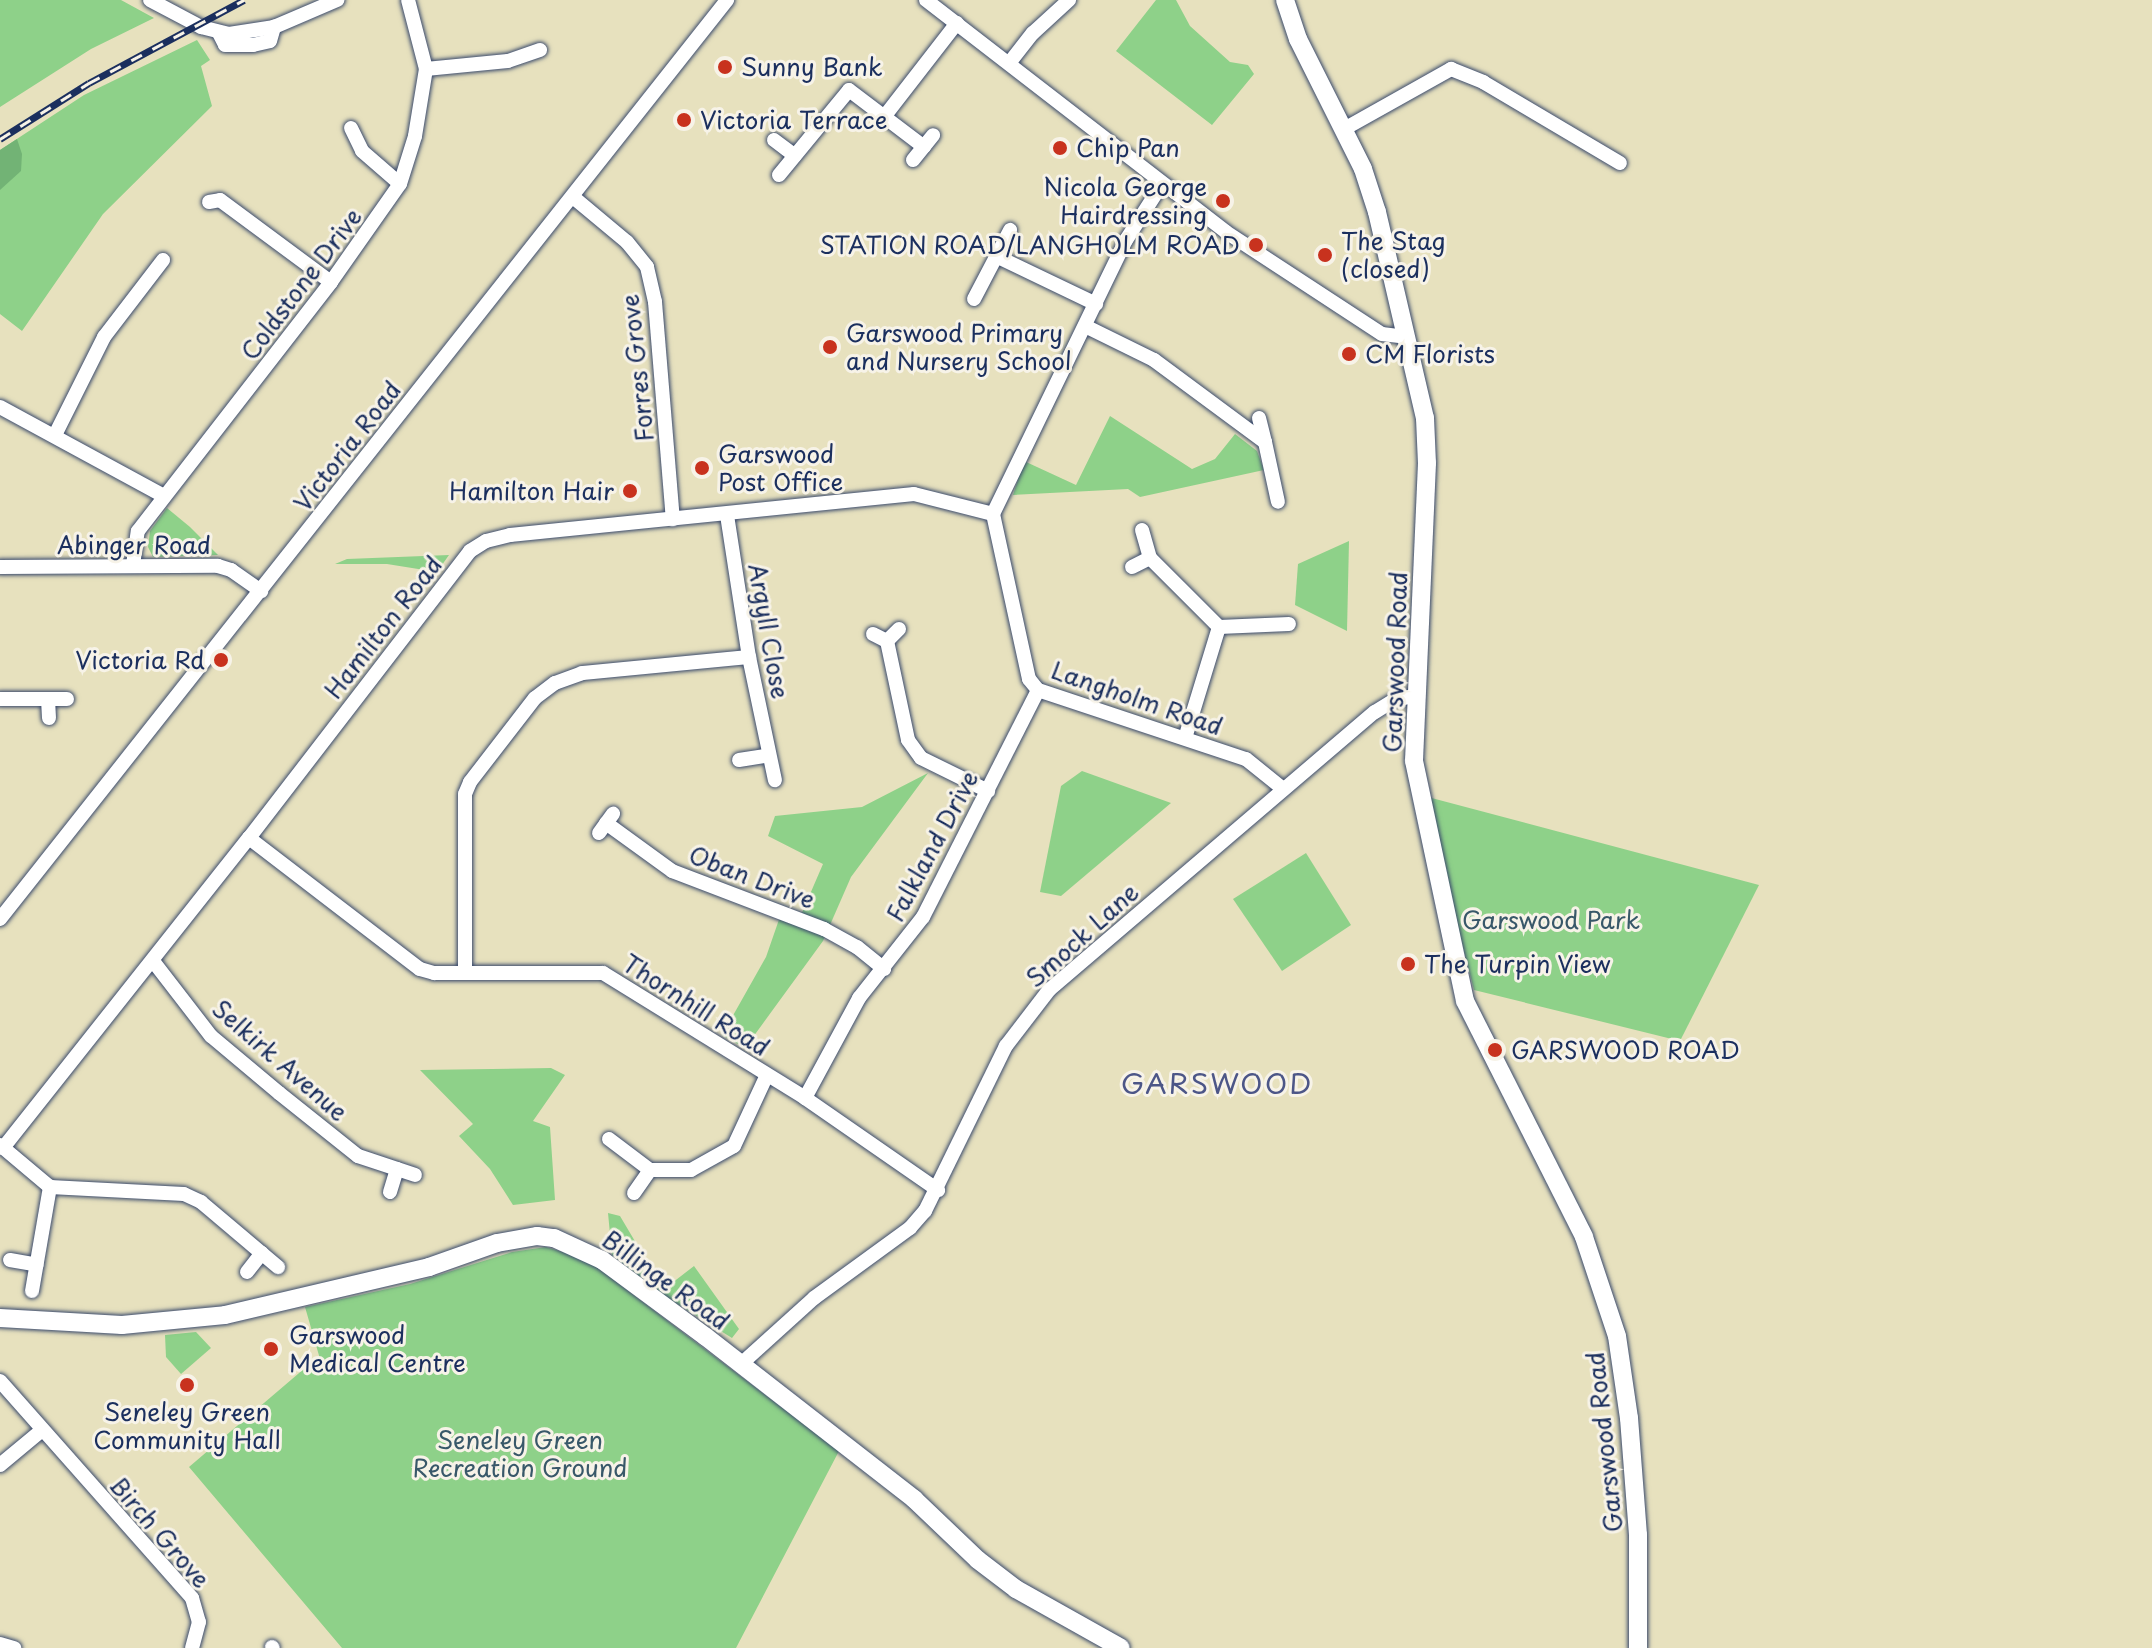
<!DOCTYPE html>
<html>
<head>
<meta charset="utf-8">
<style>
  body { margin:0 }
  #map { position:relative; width:2152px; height:1648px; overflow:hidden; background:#e7e1be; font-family:"Playpen Sans",sans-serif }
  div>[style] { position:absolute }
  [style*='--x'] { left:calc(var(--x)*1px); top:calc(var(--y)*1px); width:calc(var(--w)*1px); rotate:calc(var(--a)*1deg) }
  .green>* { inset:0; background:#8ed189 }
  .forest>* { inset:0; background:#72b375 }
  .roads { filter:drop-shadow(0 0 2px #3a4a6c) drop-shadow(0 0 2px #3a4a6c) }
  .street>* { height:14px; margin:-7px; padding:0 7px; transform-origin:7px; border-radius:7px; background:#fff }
  .secondary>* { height:18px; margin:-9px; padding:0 9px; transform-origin:9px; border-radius:9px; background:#fff }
  .rail>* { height:7px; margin-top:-3.5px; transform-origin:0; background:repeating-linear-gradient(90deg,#f7f3e8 0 12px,#1b2f5e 0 24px); box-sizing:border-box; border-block:2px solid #1b2f5e }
  .dots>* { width:22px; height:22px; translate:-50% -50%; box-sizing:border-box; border:4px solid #f7f3e8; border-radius:50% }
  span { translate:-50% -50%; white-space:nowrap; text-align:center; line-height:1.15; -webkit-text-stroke:6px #f7f3e8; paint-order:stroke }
  .poi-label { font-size:24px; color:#1b2f5e }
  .left { translate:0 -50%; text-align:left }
  .right { translate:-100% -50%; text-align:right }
  .street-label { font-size:24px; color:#1b2f5e }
  .park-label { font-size:24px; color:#385869 }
  .quarter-label { font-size:28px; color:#4c5687; letter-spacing:2px }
</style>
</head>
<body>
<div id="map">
  <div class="green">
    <i style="clip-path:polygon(0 0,121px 0,154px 18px,91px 49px,0 107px)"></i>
    <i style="clip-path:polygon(1156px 0,1176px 0,1190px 26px,1230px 62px,1248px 65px,1254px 74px,1212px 125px,1116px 51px)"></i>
    <i style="clip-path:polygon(197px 40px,210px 60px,201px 66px,212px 106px,103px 214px,22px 331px,0 314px,0 150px,84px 95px)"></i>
    <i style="clip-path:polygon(1110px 416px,1192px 469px,1215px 459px,1235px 434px,1257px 451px,1264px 470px,1140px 497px,1128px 489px,1013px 495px,1024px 461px,1076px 485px)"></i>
    <i style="clip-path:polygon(167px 508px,190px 527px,218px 555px,153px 557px,148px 547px,150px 531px)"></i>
    <i style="clip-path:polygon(1349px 541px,1347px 631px,1295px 605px,1298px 564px)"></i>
    <i style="clip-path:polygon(449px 555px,437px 572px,387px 564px,335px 564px,347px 559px)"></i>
    <i style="clip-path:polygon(1082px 771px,1171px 803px,1061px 896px,1040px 892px,1061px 786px)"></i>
    <i style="clip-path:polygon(928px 773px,851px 877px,823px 941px,745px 1048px,722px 1035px,766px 957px,783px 908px,801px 915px,823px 864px,768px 836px,775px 816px,862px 807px)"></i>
    <i style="clip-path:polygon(1424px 796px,1759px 885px,1680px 1041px,1474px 990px)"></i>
    <i style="clip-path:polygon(1306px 853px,1351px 925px,1282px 971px,1233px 899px)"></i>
    <i style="clip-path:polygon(551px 1068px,565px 1075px,533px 1121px,550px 1127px,555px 1200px,513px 1205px,490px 1169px,459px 1136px,473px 1124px,420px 1070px)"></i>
    <i style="clip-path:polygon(608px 1213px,620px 1216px,652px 1270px,672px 1283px,694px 1266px,739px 1329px,732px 1338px,663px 1295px,612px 1255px)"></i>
    <i style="clip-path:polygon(546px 1247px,586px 1259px,839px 1451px,736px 1648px,342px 1648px,189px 1467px,312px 1362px,320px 1359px,305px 1307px,410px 1284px,512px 1252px)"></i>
    <i style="clip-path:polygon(196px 1332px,211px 1348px,181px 1374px,166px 1357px,165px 1335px)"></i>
  </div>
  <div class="forest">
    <i style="clip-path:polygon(17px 139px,22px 154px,21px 171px,0 190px,0 150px)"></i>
  </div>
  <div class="roads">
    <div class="street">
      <i style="--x:150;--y:0;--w:58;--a:27.9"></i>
      <i style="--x:201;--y:27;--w:29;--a:14"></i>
      <i style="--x:229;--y:34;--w:46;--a:-8.8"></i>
      <i style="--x:274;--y:27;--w:69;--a:-23.2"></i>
      <i style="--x:926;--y:0;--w:379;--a:37.7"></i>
      <i style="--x:1226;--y:232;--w:186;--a:33.2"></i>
      <i style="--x:1382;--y:334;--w:24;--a:7"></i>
      <i style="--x:219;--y:33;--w:13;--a:63"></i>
      <i style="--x:225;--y:45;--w:28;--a:0"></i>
      <i style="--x:253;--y:45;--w:17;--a:-13"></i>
      <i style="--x:270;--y:41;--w:15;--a:-74"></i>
      <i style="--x:1010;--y:62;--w:37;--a:-52"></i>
      <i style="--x:1033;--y:33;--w:49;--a:-42.5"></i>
      <i style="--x:426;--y:69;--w:82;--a:-5.6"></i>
      <i style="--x:508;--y:61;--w:34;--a:-19"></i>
      <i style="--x:884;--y:117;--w:119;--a:-52.2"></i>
      <i style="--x:351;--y:128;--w:25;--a:64"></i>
      <i style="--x:362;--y:151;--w:50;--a:41"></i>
      <i style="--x:1344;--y:129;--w:123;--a:-29.3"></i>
      <i style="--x:1451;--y:69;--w:35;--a:22"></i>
      <i style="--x:1483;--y:82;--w:159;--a:30.6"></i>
      <i style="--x:774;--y:140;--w:26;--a:37"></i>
      <i style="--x:913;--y:160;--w:32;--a:-51"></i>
      <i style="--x:779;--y:175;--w:110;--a:-50.5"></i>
      <i style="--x:849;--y:90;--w:94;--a:37.2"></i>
      <i style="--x:1162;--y:184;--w:67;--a:122.7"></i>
      <i style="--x:1126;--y:240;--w:305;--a:115.9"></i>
      <i style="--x:993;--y:514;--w:169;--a:77.7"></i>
      <i style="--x:1029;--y:679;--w:14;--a:51"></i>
      <i style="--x:1038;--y:690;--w:219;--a:18.4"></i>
      <i style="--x:1246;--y:759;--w:46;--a:38.9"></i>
      <i style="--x:573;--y:197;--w:70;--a:39.8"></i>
      <i style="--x:627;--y:242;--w:32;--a:51"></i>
      <i style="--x:647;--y:267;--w:36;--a:77"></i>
      <i style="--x:655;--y:302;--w:218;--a:85.3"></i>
      <i style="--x:209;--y:202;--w:11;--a:-10"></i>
      <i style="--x:220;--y:200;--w:138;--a:36.5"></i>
      <i style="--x:998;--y:257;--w:109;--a:25.6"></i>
      <i style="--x:974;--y:299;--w:78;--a:-62.4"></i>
      <i style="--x:1085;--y:326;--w:77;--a:26.2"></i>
      <i style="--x:1154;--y:360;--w:138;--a:36.5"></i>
      <i style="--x:1265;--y:442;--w:61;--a:77.8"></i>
      <i style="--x:0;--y:407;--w:187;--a:28.5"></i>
      <i style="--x:1259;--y:418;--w:25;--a:76"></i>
      <i style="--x:55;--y:435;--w:110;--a:-63.4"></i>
      <i style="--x:104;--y:337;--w:97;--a:-52.5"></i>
      <i style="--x:727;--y:515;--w:144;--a:81.2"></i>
      <i style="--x:749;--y:657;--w:126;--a:78.1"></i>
      <i style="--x:1142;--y:530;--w:29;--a:74"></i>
      <i style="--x:1150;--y:558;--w:98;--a:45"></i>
      <i style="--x:1219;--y:627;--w:116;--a:107"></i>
      <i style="--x:133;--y:565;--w:34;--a:-82"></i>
      <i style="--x:138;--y:531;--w:315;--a:-52.2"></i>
      <i style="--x:331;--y:282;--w:120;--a:-54.9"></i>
      <i style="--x:400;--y:184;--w:50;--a:-72.6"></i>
      <i style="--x:415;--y:136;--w:68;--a:-80.7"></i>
      <i style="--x:426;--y:69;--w:71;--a:-104.6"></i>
      <i style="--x:0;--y:567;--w:218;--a:-0.3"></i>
      <i style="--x:218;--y:566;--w:14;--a:17"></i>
      <i style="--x:231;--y:570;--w:37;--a:35"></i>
      <i style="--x:1132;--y:567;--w:20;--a:-27"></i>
      <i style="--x:1219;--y:627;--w:70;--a:-2.5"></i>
      <i style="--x:873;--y:634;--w:16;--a:27"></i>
      <i style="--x:887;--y:641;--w:17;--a:-45"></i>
      <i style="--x:887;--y:641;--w:101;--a:78"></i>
      <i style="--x:908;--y:740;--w:22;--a:54"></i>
      <i style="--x:921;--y:758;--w:75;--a:26.2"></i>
      <i style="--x:0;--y:699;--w:67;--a:0"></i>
      <i style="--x:48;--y:699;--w:19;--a:87"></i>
      <i style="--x:739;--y:760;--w:30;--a:-9"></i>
      <i style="--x:606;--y:823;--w:82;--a:36"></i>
      <i style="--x:672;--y:871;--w:163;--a:20.9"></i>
      <i style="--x:824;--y:929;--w:38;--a:29"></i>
      <i style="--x:857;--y:947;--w:35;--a:39"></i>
      <i style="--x:599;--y:833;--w:24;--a:-54"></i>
      <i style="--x:249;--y:838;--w:215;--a:37.5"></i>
      <i style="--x:420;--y:969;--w:15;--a:16"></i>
      <i style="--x:434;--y:973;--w:169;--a:0"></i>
      <i style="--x:603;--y:973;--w:238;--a:31.7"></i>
      <i style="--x:805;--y:1098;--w:162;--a:34.7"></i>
      <i style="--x:0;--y:919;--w:1172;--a:-51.65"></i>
      <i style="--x:153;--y:961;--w:95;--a:52.3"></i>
      <i style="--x:211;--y:1036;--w:89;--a:40"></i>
      <i style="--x:279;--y:1093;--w:101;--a:38.6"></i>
      <i style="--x:358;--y:1156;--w:60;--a:18.4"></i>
      <i style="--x:465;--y:973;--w:179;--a:-90"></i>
      <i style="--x:465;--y:794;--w:13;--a:-67"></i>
      <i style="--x:470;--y:782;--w:106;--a:-52.3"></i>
      <i style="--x:535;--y:698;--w:25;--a:-37"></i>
      <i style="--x:555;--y:683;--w:29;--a:-20"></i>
      <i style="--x:582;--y:673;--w:168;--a:-5.5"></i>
      <i style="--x:805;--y:1098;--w:114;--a:-61.6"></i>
      <i style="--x:859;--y:998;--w:103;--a:-51.7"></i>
      <i style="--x:923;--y:917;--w:254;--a:-63.1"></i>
      <i style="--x:609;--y:1139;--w:51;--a:37.1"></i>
      <i style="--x:650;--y:1170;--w:41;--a:0"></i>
      <i style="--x:691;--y:1170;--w:49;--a:-29.2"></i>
      <i style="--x:734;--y:1146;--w:78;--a:-65.1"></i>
      <i style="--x:0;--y:1145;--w:65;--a:40"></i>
      <i style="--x:50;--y:1187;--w:134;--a:3"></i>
      <i style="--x:184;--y:1194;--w:19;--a:25"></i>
      <i style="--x:201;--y:1202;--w:101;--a:40.2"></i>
      <i style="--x:3;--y:1148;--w:396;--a:-51.6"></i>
      <i style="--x:249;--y:838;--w:362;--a:-52.4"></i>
      <i style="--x:470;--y:551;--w:19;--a:-32"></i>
      <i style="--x:486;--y:541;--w:25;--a:-14"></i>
      <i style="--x:510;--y:535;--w:406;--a:-5.8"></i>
      <i style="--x:914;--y:494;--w:81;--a:14.2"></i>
      <i style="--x:390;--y:1192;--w:24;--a:-73"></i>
      <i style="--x:634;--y:1193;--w:28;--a:-55"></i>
      <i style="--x:10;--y:1260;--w:27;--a:10"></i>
      <i style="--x:247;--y:1272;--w:24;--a:-52"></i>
      <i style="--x:32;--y:1291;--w:106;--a:-80.2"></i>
      <i style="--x:741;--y:1364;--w:98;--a:-42.1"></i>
      <i style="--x:814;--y:1298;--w:119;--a:-36.1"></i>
      <i style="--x:910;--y:1228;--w:23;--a:-49"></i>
      <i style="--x:925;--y:1211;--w:184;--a:-63.9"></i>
      <i style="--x:1006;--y:1046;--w:71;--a:-52.5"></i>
      <i style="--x:1049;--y:990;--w:428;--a:-40.5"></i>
      <i style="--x:1375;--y:712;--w:22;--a:-32"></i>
      <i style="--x:1394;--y:700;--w:21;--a:-11"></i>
      <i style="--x:0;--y:1381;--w:290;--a:48.5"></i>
      <i style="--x:192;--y:1598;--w:25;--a:74"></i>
      <i style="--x:199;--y:1622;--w:27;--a:105"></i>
      <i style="--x:0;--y:1465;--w:55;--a:-39.8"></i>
      <i style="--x:0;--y:1644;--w:15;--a:16"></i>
      <i style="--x:272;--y:1647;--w:1;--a:45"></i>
    </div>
    <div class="secondary">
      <i style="--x:1285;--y:0;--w:41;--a:71.6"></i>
      <i style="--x:1298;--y:39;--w:145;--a:63.4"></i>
      <i style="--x:1363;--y:169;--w:45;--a:72"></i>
      <i style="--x:1377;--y:212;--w:212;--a:76.9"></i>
      <i style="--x:1425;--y:418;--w:45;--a:87.5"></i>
      <i style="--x:1427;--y:463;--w:298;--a:92.5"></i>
      <i style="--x:1414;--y:761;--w:245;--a:78"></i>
      <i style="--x:1465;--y:1001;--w:264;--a:63.2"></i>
      <i style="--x:1584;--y:1237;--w:104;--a:71.6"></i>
      <i style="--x:1617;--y:1336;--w:83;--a:81.7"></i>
      <i style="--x:1629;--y:1418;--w:117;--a:85.6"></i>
      <i style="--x:1638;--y:1535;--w:113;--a:90"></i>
      <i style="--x:0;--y:1318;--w:122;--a:3.3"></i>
      <i style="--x:122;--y:1325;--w:103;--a:-5.5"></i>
      <i style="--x:225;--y:1315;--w:210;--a:-13.2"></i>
      <i style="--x:429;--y:1267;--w:72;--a:-19.4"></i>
      <i style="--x:497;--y:1243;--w:41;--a:-9.9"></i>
      <i style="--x:537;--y:1236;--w:17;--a:7"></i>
      <i style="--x:554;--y:1238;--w:53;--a:24.6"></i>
      <i style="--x:602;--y:1260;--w:129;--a:36.5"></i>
      <i style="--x:706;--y:1337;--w:264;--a:37.9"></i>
      <i style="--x:914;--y:1499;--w:88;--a:43.6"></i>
      <i style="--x:978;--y:1560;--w:48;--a:37.3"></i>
      <i style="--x:1016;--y:1589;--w:120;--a:29.3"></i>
    </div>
  </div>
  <div class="rail">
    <i style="--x:0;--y:139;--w:105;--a:-32.2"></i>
    <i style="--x:89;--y:83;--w:176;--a:-28.2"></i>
  </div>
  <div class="dots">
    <i style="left:725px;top:67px;background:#c8321e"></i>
    <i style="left:684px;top:120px;background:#c8321e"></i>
    <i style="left:1060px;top:148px;background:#c8321e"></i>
    <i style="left:1223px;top:201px;background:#c8321e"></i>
    <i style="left:1256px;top:245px;background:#c8321e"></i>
    <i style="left:1325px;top:255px;background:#c8321e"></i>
    <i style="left:830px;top:347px;background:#c8321e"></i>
    <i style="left:1349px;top:354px;background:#c8321e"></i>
    <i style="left:702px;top:468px;background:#c8321e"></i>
    <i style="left:630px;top:491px;background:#c8321e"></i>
    <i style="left:221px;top:660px;background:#c8321e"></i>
    <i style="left:1408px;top:964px;background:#c8321e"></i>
    <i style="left:1495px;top:1050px;background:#c8321e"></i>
    <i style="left:271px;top:1349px;background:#c8321e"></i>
    <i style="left:187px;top:1385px;background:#c8321e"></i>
  </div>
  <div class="poi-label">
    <span class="left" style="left:741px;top:67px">Sunny Bank</span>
    <span class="left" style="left:700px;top:120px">Victoria Terrace</span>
    <span class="left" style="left:1076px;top:148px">Chip Pan</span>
    <span class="right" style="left:1207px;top:201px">Nicola George<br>Hairdressing</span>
    <span class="left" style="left:1341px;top:255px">The Stag<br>(closed)</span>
    <span class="right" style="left:1240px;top:245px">STATION ROAD/LANGHOLM ROAD</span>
    <span class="left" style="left:846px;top:347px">Garswood Primary<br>and Nursery School</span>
    <span class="left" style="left:1365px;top:354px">CM Florists</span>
    <span class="left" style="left:718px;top:468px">Garswood<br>Post Office</span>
    <span class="right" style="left:614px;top:491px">Hamilton Hair</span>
    <span class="right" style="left:205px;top:660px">Victoria Rd</span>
    <span class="left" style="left:1424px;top:964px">The Turpin View</span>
    <span class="left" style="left:1511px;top:1050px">GARSWOOD ROAD</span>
    <span class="left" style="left:289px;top:1349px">Garswood<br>Medical Centre</span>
    <span style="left:187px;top:1426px">Seneley Green<br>Community Hall</span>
  </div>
  <div class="street-label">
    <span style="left:301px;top:284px;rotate:-53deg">Coldstone Drive</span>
    <span style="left:637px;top:368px;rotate:-96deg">Forres Grove</span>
    <span style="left:347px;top:446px;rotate:-52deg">Victoria Road</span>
    <span style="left:134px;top:545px">Abinger Road</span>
    <span style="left:383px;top:627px;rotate:-52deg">Hamilton Road</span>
    <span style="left:769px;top:631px;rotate:80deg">Argyll Close</span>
    <span style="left:1395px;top:662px;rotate:-88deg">Garswood Road</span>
    <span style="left:1137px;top:698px;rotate:19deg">Langholm Road</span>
    <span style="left:932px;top:846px;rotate:-62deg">Falkland Drive</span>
    <span style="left:752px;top:877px;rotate:21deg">Oban Drive</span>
    <span style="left:1082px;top:935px;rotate:-42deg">Smock Lane</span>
    <span style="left:696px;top:1005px;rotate:32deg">Thornhill Road</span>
    <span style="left:280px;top:1060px;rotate:41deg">Selkirk Avenue</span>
    <span style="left:666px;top:1280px;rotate:36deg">Billinge Road</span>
    <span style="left:1604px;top:1442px;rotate:-96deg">Garswood Road</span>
    <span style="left:160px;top:1532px;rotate:49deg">Birch Grove</span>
  </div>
  <div class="park-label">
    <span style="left:1551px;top:920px">Garswood Park</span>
    <span style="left:520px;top:1454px">Seneley Green<br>Recreation Ground</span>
  </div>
  <div class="quarter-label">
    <span style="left:1217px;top:1083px">GARSWOOD</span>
  </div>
</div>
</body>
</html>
